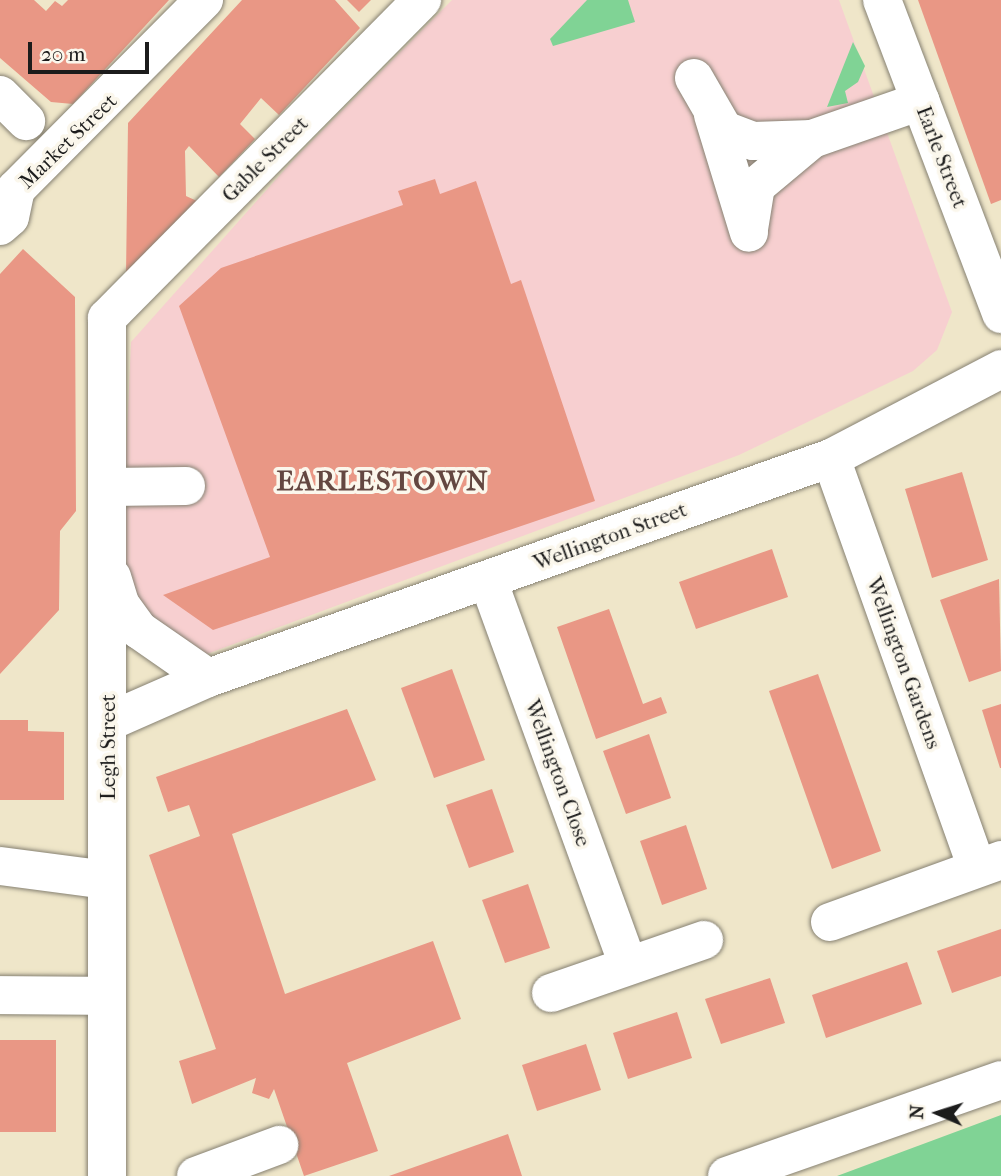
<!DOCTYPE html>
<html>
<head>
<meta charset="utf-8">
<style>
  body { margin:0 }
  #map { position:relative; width:1001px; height:1176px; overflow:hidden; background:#efe6c9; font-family:"IM FELL French Canon",serif }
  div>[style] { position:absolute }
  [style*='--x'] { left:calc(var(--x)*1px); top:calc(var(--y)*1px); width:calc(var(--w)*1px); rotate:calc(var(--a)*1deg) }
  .built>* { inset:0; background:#f7cfd0 }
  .green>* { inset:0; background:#80d395 }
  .building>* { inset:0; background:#e99785 }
  .roads { filter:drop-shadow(0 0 2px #868172) drop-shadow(0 0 2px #868172) }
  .minor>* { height:38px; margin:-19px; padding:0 19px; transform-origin:19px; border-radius:19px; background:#fff }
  span { translate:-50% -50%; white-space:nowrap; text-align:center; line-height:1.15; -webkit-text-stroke:7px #fbf7ec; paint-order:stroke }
  .street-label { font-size:21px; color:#1c1c1c }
  .district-label { font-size:28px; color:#644741; font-weight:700; letter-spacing:2px }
  .north { position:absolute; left:903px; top:1078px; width:70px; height:70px; -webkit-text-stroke:5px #fbf7ec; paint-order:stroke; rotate:273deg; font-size:19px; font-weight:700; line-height:28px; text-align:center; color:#1c1c1c }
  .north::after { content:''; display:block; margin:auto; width:24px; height:32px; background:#1c1c1c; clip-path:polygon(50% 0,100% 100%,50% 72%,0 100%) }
  .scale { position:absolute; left:28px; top:42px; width:121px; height:32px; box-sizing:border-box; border:4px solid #1c1c1c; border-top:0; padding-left:9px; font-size:21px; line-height:24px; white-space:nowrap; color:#1c1c1c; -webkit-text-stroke:5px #fbf7ec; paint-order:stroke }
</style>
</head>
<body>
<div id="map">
  <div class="built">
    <i style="clip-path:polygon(452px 0,839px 0,952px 312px,937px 350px,913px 371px,739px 455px,207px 654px,174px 643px,120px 593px,131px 342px,295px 158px)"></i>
  </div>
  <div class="green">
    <i style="clip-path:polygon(587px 0,628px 0,635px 22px,553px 46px,550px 39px)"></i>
    <i style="clip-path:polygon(853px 42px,865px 66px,858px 82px,845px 91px,848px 103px,827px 107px)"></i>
    <i style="clip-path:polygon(1001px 1115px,1001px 1176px,837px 1176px)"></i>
  </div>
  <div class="building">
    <i style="clip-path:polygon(0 0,34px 0,46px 11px,55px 1px,62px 6px,68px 0,169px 0,73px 104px,51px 102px,0 58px)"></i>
    <i style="clip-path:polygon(242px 0,335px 0,360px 28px,279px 115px,261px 98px,240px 124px,255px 139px,219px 177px,189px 146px,185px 151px,186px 196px,197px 201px,126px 275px,128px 123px)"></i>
    <i style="clip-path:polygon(347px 0,371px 0,359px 12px)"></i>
    <i style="clip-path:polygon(918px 0,1001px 0,1001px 200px,991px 204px)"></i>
    <i style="clip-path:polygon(435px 179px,440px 194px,476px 181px,511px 284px,521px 280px,595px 501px,213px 630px,163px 595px,270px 557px,179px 306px,221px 268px,403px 205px,398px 191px)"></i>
    <i style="clip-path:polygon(23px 249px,75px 297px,76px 511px,60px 531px,59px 610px,0 674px,0 274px)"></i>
    <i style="clip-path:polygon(962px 472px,988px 560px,932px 578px,905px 489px)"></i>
    <i style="clip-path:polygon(772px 549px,788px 597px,696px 629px,679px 582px)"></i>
    <i style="clip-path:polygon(999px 579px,1001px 671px,969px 682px,940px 600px)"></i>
    <i style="clip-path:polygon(609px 609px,643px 704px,661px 697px,667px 713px,596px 739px,557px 627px)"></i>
    <i style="clip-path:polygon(452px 669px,485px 760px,434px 778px,401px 688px)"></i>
    <i style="clip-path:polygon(818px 674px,881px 851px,832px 869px,769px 691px)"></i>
    <i style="clip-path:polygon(1001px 704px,1001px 768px,1000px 768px,982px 710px)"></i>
    <i style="clip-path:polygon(347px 709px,376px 780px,232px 834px,285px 994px,433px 941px,461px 1019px,347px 1063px,378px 1151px,304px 1176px,274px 1089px,269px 1099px,252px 1093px,256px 1078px,192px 1104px,179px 1061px,216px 1049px,149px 855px,200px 836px,189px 805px,168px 812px,156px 777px)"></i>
    <i style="clip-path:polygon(0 720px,28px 720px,28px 731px,64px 732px,64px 800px,0 800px)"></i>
    <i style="clip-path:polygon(649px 734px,671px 798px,626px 814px,603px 751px)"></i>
    <i style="clip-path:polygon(492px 789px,514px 852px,469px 868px,446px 805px)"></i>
    <i style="clip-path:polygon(686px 825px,707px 889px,662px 905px,640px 841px)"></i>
    <i style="clip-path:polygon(528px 884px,550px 948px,505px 963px,482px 900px)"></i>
    <i style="clip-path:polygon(1001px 929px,1001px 976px,952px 993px,937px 951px)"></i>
    <i style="clip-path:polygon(907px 962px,922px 1004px,826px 1038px,812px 995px)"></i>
    <i style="clip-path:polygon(770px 978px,785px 1023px,721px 1044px,705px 999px)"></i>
    <i style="clip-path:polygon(677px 1012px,692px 1058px,628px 1079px,613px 1033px)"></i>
    <i style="clip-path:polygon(0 1040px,56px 1040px,56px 1132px,0 1132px)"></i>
    <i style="clip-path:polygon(586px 1044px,601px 1090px,537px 1111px,522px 1065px)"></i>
    <i style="clip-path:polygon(508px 1134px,522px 1176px,389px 1176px)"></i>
  </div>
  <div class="roads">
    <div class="minor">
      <i style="--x:882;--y:0;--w:336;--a:69.2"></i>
      <i style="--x:694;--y:78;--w:60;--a:60"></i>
      <i style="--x:724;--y:130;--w:31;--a:21"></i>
      <i style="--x:753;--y:141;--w:59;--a:-1.9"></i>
      <i style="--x:812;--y:139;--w:115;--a:-19.2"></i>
      <i style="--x:0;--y:95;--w:37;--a:45"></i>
      <i style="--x:713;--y:115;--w:123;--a:73"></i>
      <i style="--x:0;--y:226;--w:13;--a:-42"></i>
      <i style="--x:10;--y:217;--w:29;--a:-78"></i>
      <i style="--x:16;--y:189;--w:267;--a:-45.2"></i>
      <i style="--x:749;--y:229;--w:44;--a:-80.8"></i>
      <i style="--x:756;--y:186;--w:73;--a:-40"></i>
      <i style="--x:831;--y:458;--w:435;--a:70.4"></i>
      <i style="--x:110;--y:487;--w:76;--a:-0.8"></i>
      <i style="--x:112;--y:577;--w:28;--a:73"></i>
      <i style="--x:120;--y:604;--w:32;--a:54"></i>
      <i style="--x:139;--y:630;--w:84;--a:34.8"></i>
      <i style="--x:488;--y:580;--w:410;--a:70"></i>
      <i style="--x:108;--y:722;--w:109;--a:-23.7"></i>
      <i style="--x:208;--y:678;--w:661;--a:-19.45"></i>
      <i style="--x:831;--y:458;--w:192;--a:-27.6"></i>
      <i style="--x:0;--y:866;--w:107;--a:7.5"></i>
      <i style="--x:830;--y:922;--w:182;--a:-19.9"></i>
      <i style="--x:551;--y:993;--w:162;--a:-19.1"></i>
      <i style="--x:0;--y:995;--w:105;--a:0.5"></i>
      <i style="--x:107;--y:1176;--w:858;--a:-90"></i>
      <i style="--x:107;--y:318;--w:448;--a:-45.3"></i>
      <i style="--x:196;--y:1176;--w:89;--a:-20.5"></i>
      <i style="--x:727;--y:1176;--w:290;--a:-19.3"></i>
    </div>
  </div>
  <div class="street-label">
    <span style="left:68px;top:141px;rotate:-44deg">Market Street</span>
    <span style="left:942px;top:157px;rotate:69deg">Earle Street</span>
    <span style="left:265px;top:159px;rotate:-45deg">Gable Street</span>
    <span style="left:610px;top:536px;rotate:-20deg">Wellington Street</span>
    <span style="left:904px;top:663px;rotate:70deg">Wellington Gardens</span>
    <span style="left:108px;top:747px;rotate:-90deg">Legh Street</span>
    <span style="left:558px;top:773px;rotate:70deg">Wellington Close</span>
  </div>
  <div class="district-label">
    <span style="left:383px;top:481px">EARLESTOWN</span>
  </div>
  <div class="north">N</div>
  <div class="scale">20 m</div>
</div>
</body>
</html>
